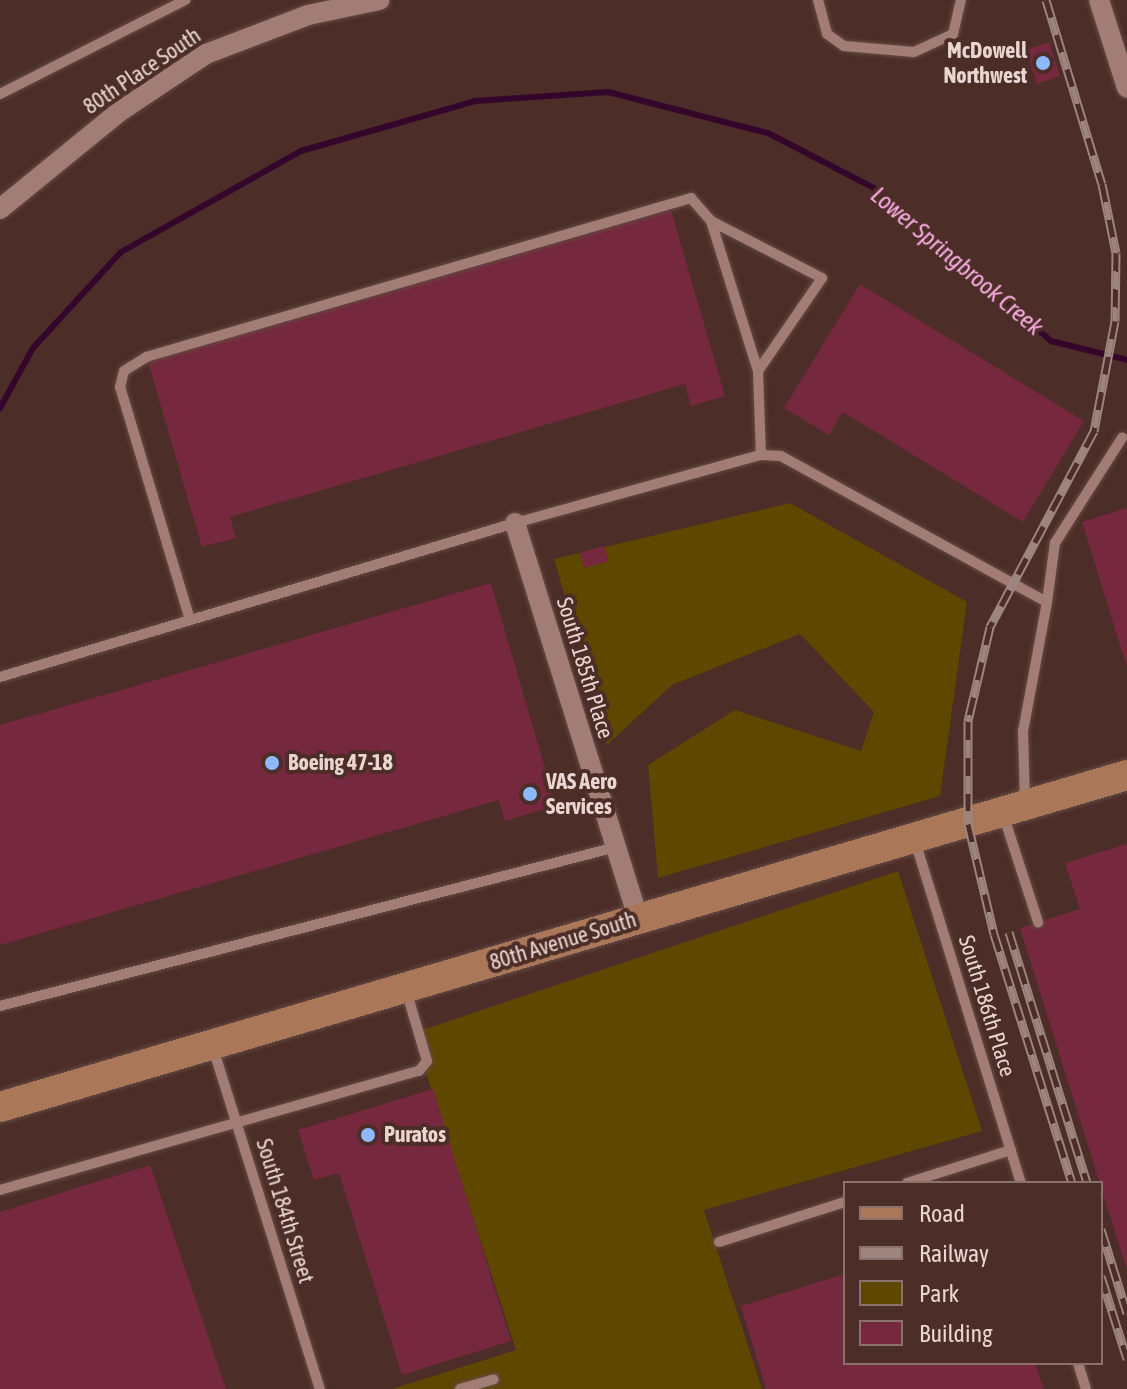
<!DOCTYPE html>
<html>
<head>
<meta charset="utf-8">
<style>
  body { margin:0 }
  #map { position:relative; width:1127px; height:1389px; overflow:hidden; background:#4c2d27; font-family:"Asap Condensed",sans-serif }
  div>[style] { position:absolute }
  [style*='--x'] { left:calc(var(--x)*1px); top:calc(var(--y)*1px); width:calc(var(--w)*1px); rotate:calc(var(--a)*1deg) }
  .green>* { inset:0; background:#5f4700 }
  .stream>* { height:6px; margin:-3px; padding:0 3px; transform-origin:3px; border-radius:3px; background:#35062b }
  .building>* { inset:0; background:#75283e }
  .roads { filter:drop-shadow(0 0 2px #654b45) drop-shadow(0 0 2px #654b45) }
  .lane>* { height:10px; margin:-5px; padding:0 5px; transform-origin:5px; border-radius:5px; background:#a17d75 }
  .street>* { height:20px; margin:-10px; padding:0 10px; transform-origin:10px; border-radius:10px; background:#a17d75 }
  .secondary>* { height:30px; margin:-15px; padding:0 15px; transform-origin:15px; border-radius:15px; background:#aa7859 }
  .rail>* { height:9px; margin-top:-4.5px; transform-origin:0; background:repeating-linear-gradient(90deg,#4c2d27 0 18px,#9e847f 0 36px); box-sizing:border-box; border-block:2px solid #9e847f }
  .dots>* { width:22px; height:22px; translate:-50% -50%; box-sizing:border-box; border:4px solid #4c2d27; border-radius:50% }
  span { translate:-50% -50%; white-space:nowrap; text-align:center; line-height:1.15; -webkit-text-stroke:8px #4c2d27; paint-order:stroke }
  .poi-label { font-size:22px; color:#ead6d1; font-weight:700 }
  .right { translate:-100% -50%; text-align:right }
  .left { translate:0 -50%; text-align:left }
  .street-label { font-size:22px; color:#ead6d1 }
  .water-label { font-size:24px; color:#fbaee3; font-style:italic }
  .legend { position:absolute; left:843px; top:1181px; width:260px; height:184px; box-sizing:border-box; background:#4c2d27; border:2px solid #8b716b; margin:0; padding:10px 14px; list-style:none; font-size:24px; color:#ead6d1 }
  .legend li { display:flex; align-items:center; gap:16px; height:40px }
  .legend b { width:40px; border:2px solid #8b716b }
</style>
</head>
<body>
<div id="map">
  <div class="green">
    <i style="clip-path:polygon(790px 503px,967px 602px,940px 796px,658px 878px,648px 765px,735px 710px,861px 751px,874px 712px,800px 634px,672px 685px,607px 745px,554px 559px)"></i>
    <i style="clip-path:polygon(898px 871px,982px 1131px,704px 1210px,762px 1389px,392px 1389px,516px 1350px,413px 1033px)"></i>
  </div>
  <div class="stream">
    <i style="--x:0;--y:408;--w:68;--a:-61.2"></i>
    <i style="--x:33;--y:348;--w:130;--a:-47.5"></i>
    <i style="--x:121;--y:252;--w:206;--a:-29.3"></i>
    <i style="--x:301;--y:151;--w:181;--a:-16"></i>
    <i style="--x:475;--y:101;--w:133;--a:-3.9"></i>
    <i style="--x:608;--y:92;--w:165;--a:14.4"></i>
    <i style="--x:768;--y:133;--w:124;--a:27.4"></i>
    <i style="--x:878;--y:190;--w:230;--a:41.1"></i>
    <i style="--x:1051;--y:341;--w:78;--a:14"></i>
  </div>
  <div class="building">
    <i style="clip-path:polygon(1049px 42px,1060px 76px,1037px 84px,1026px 50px)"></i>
    <i style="clip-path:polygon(671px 210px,725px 396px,691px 406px,685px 384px,230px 517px,236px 538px,202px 547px,148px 362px)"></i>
    <i style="clip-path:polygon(860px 284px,1084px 421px,1023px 522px,843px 412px,829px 435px,784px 408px)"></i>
    <i style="clip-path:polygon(1127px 508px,1127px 664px,1126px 665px,1082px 522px)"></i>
    <i style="clip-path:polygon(604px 546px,609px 561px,584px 568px,580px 553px)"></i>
    <i style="clip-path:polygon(491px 583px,556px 806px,505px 821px,499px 800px,0 945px,0 725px)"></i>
    <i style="clip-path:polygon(1127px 844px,1127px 1267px,1126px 1267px,1020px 928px,1080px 909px,1065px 863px)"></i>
    <i style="clip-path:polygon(433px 1089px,511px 1341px,402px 1375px,339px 1173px,314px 1180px,298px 1130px)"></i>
    <i style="clip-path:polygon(150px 1165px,226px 1389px,0 1389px,0 1212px)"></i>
    <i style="clip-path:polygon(845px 1274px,845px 1363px,1035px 1363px,1044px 1389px,766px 1389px,741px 1306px)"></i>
  </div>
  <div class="roads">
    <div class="lane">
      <i style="--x:818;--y:0;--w:35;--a:75"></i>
      <i style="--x:827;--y:34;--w:21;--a:35"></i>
      <i style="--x:844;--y:46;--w:70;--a:4.9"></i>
      <i style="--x:914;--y:52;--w:43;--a:-24.8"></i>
      <i style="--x:953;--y:34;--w:35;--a:-77"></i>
      <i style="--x:0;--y:94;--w:208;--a:-26.9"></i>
      <i style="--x:758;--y:371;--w:157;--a:-107.4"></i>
      <i style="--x:711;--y:221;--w:125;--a:27.2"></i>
      <i style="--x:822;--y:278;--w:113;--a:124.5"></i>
      <i style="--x:758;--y:371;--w:84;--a:88"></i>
      <i style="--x:1047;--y:602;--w:60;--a:-82.3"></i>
      <i style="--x:1055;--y:543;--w:125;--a:-57.5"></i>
      <i style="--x:190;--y:620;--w:243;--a:-106.7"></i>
      <i style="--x:120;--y:387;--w:16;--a:-76"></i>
      <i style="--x:124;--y:371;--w:26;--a:-32"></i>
      <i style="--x:146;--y:357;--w:568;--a:-16.26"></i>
      <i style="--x:691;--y:198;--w:30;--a:49"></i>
      <i style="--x:0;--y:677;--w:538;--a:-16.65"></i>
      <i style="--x:515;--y:523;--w:255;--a:-15.5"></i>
      <i style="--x:761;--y:455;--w:20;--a:3"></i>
      <i style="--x:781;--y:456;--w:303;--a:28.8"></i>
      <i style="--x:1047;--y:602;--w:131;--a:100.5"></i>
      <i style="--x:1023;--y:731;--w:70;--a:88.4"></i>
      <i style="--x:1003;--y:814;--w:114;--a:72"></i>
      <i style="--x:915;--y:841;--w:358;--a:72.8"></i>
      <i style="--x:0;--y:1006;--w:636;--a:-14.47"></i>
      <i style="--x:213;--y:1048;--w:357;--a:72.6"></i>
      <i style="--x:907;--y:1183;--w:109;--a:-17.6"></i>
      <i style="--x:0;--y:1190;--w:436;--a:-15.9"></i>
      <i style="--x:419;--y:1071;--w:13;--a:-51"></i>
      <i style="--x:427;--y:1061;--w:74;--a:-106.5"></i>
      <i style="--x:719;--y:1242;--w:132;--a:-17.6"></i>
      <i style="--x:1078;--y:1363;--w:27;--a:73"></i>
      <i style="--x:460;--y:1389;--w:35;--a:-16"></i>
    </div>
    <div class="street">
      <i style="--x:1099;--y:0;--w:92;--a:72.3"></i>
      <i style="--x:0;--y:209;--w:154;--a:-39.2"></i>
      <i style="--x:119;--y:112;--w:105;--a:-33.7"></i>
      <i style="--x:206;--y:54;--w:109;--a:-20.9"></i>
      <i style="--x:308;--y:15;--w:73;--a:-11.9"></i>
      <i style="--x:515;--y:523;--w:414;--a:72.7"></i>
    </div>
    <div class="secondary">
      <i style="--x:0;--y:1107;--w:1175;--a:-16.41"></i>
    </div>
  </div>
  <div class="rail">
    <i style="--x:1046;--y:0;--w:192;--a:73.1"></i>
    <i style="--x:1102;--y:184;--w:70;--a:78.5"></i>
    <i style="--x:1116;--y:253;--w:68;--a:90.8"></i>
    <i style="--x:1115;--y:321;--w:112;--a:100.8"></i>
    <i style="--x:1094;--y:431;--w:222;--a:118"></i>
    <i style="--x:990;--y:627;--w:97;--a:103.2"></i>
    <i style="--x:968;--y:721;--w:103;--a:90"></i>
    <i style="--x:968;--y:824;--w:113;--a:76.7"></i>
    <i style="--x:994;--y:934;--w:261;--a:72.6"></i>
    <i style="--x:1009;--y:932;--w:263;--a:72.7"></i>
    <i style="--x:1101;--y:1229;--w:88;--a:72.8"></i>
    <i style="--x:1101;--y:1276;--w:87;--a:72.6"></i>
  </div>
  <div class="dots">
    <i style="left:1043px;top:63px;background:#8db9fc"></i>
    <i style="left:272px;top:763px;background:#8db9fc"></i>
    <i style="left:530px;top:794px;background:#8db9fc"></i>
    <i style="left:368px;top:1135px;background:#8db9fc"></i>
  </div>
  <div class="poi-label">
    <span class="right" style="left:1027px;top:63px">McDowell<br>Northwest</span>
    <span class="left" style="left:288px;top:763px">Boeing 47-18</span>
    <span class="left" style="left:546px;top:794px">VAS Aero<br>Services</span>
    <span class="left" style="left:384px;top:1135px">Puratos</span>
  </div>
  <div class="street-label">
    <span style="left:142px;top:71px;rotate:-34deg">80th Place South</span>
    <span style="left:585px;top:668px;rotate:73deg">South 185th Place</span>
    <span style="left:563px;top:941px;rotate:-17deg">80th Avenue South</span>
    <span style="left:987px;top:1006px;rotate:73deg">South 186th Place</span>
    <span style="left:285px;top:1211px;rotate:73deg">South 184th Street</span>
  </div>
  <div class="water-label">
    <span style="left:957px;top:261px;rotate:40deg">Lower Springbrook Creek</span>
  </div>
  <ul class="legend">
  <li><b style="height:10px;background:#aa7859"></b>Road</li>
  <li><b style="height:10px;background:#9e847f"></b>Railway</li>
  <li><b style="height:22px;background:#5f4700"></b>Park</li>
  <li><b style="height:22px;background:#75283e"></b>Building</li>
  </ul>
</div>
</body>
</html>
